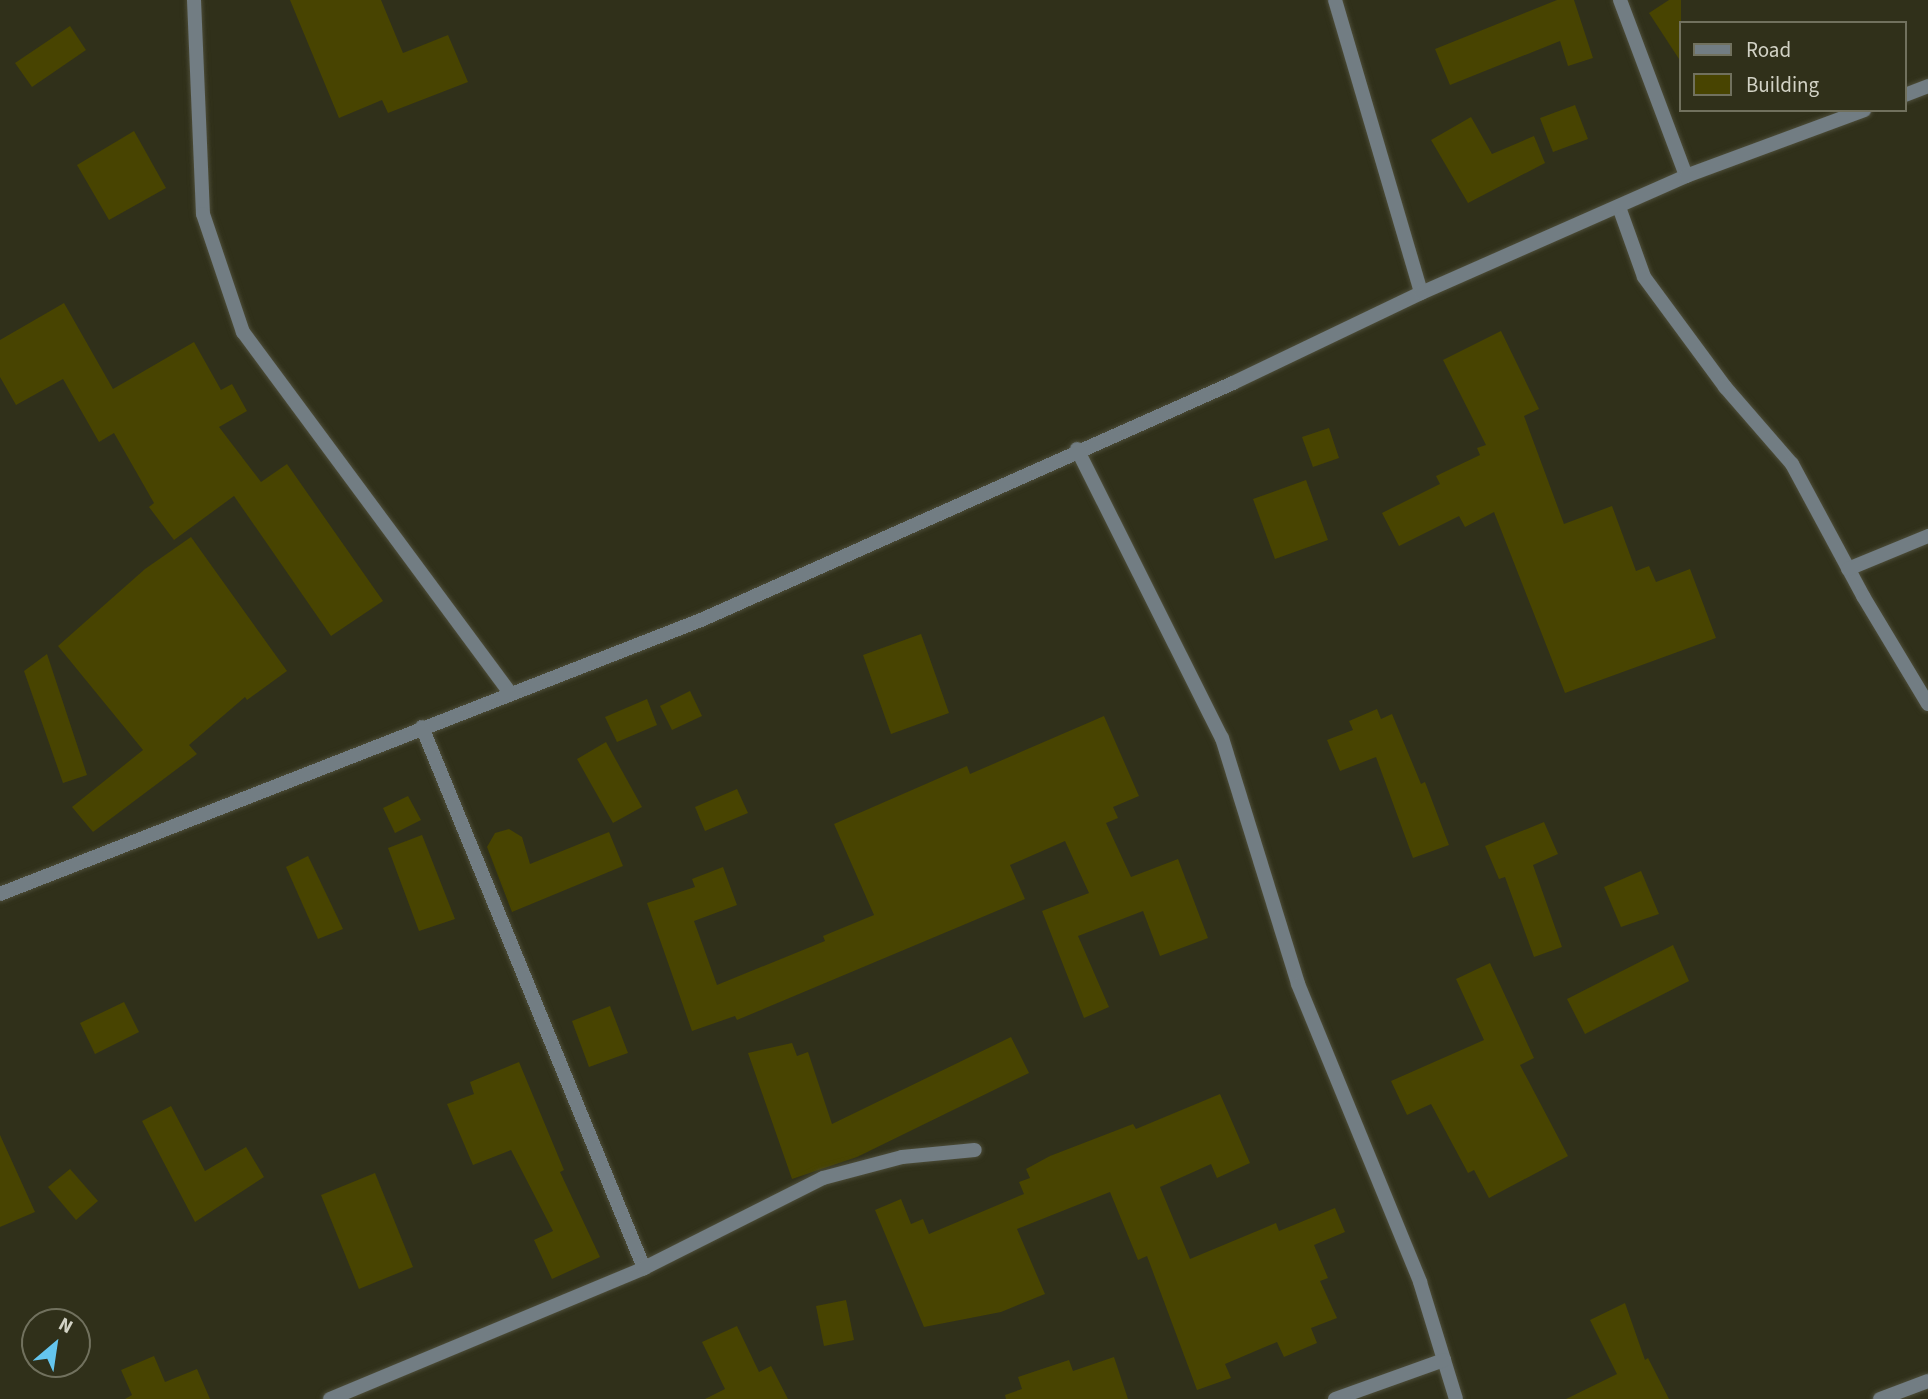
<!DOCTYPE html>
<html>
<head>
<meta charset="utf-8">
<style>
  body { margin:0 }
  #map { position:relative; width:1928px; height:1399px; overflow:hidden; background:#30301a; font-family:"Source Sans 3",sans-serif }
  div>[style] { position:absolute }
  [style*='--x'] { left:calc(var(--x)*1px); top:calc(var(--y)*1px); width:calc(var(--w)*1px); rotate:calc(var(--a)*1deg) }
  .building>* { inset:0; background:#484401 }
  .roads { filter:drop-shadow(0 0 2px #4d4d39) drop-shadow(0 0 2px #4d4d39) }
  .street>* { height:14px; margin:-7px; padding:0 7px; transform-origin:7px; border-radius:7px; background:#727d83 }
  span { translate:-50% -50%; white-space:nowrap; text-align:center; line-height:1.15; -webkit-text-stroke:6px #30301a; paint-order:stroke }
  .legend { position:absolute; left:1679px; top:21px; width:228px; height:91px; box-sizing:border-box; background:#30301a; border:2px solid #71715e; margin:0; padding:9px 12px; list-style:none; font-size:21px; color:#d2d2c5 }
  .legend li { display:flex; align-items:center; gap:14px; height:35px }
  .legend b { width:35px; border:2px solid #71715e }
  .north { position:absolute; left:21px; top:1308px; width:70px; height:70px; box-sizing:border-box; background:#30301a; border:2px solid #71715e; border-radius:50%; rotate:29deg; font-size:19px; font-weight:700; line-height:28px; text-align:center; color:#d2d2c5 }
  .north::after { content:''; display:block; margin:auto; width:24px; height:32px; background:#64c5ee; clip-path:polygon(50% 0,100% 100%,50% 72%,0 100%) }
</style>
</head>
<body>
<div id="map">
  <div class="building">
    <i style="clip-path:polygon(290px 0,381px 0,403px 53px,448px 35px,468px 82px,388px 113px,382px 100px,339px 118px)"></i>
    <i style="clip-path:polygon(1557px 0,1574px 0,1593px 58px,1568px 66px,1560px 41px,1450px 85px,1435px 49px)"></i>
    <i style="clip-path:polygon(1669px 0,1681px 0,1681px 62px,1649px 13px)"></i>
    <i style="clip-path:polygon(70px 26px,86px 50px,32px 87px,15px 63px)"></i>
    <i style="clip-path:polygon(1575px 105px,1588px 139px,1553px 152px,1540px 118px)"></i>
    <i style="clip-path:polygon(1471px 117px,1492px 154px,1534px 136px,1545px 163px,1468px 203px,1431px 140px)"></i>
    <i style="clip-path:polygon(134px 131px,166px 188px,109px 220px,77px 165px)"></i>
    <i style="clip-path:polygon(64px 303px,113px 389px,194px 342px,221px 390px,232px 384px,247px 411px,219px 427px,261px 482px,287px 464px,383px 601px,331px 636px,234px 496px,174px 540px,149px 507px,154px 503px,114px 433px,99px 442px,63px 379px,16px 405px,0 377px,0 340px)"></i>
    <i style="clip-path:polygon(1501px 331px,1539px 409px,1524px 416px,1564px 524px,1612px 506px,1636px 571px,1649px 566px,1656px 582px,1690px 569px,1716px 638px,1565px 693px,1494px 512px,1465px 527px,1459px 516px,1399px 546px,1382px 513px,1440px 484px,1436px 476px,1480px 455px,1477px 448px,1486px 445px,1443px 360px)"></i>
    <i style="clip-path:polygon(1329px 428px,1339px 458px,1313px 467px,1302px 437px)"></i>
    <i style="clip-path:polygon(1306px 480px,1328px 540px,1275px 559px,1253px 499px)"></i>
    <i style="clip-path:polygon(191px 537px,287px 671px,247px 700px,245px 697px,189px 745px,197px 754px,93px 832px,72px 807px,143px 750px,58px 646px,145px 569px)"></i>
    <i style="clip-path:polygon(921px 634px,949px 713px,891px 734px,863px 655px)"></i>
    <i style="clip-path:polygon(47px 654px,87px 775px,63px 783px,24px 671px)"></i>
    <i style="clip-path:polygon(690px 691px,702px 716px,672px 730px,660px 706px)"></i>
    <i style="clip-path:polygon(647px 699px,657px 725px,617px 742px,605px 717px)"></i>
    <i style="clip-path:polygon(1377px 709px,1381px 719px,1392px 714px,1421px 784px,1425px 782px,1449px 845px,1413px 858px,1376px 757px,1340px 771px,1327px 740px,1353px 730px,1349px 721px)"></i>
    <i style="clip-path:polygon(1104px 716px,1139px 796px,1113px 807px,1118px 818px,1106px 823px,1131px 877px,1178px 859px,1208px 938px,1160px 956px,1143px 911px,1078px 936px,1109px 1007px,1084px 1018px,1042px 911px,1089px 893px,1065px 841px,1010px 865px,1025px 899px,737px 1020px,735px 1016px,692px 1031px,647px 903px,695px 887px,692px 879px,723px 867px,737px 905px,694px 921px,717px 985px,825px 941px,823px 936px,874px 915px,834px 824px,967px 766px,970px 774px)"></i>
    <i style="clip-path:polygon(606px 742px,642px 807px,613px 823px,577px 759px)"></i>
    <i style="clip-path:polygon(737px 789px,748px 813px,705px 831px,695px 807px)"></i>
    <i style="clip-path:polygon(408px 796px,421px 820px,395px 833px,383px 808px)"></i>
    <i style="clip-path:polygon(1544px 822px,1558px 854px,1533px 865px,1562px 947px,1534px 957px,1505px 877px,1499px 879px,1485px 846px)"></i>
    <i style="clip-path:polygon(509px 829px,522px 837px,530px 864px,609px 832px,623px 866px,512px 912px,487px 847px,495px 833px)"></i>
    <i style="clip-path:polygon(422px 835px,455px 919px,419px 931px,388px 848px)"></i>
    <i style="clip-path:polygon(308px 856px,343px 929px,318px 939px,286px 867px)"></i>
    <i style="clip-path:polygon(1641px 871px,1659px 914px,1621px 927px,1604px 887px)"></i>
    <i style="clip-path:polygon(1673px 945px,1689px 981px,1585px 1034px,1567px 999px)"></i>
    <i style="clip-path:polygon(1490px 963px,1534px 1058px,1520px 1065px,1568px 1156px,1489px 1198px,1474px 1170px,1468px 1173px,1431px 1104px,1407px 1115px,1391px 1081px,1484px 1040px,1456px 979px)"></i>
    <i style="clip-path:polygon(124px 1002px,139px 1032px,95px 1054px,80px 1023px)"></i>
    <i style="clip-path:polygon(610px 1006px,628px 1053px,589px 1067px,572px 1021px)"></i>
    <i style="clip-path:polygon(1011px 1037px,1029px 1073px,857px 1157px,792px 1179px,748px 1053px,792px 1043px,797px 1056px,808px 1052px,832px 1124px)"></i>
    <i style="clip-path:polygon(519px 1062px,564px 1170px,560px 1172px,600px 1257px,552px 1279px,534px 1240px,553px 1231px,511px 1150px,473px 1165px,447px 1104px,474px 1094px,470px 1082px)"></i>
    <i style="clip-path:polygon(1220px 1094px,1250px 1163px,1217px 1178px,1211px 1164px,1160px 1187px,1190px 1259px,1276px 1223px,1279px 1231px,1335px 1208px,1345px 1232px,1314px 1245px,1328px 1278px,1320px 1281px,1337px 1318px,1311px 1328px,1317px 1343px,1284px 1357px,1277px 1342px,1225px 1364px,1231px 1378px,1197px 1390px,1147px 1256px,1138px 1260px,1110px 1192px,1017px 1229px,1045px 1294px,1001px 1312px,924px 1327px,875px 1210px,901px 1199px,911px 1224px,923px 1219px,929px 1234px,1024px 1194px,1019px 1182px,1030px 1178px,1026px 1169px,1050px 1156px,1133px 1124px,1136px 1129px)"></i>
    <i style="clip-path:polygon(171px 1106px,205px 1171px,246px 1147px,264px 1177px,195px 1222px,142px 1121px)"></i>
    <i style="clip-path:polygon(0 1135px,35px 1212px,0 1227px)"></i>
    <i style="clip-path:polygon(70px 1169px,98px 1201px,76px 1220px,48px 1187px)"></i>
    <i style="clip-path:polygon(375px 1173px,413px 1267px,359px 1289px,321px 1195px)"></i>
    <i style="clip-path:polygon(846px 1300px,854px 1340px,824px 1346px,816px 1306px)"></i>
    <i style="clip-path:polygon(1625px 1303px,1645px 1360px,1648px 1358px,1669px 1399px,1566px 1399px,1617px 1374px,1590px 1320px)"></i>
    <i style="clip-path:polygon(737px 1326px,759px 1372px,771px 1366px,788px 1399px,705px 1399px,725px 1389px,702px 1342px)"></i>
    <i style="clip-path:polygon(154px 1356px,165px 1382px,197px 1369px,210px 1399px,125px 1399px,132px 1395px,121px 1370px)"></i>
    <i style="clip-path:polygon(1114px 1357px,1128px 1399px,1006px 1399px,1005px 1395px,1022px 1389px,1018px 1377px,1069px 1360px,1073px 1371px)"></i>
  </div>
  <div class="roads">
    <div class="street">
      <i style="--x:194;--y:0;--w:214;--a:87.6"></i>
      <i style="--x:203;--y:214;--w:125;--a:71.3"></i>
      <i style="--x:243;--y:332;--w:448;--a:53.5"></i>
      <i style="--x:1335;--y:0;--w:305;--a:73.6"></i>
      <i style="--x:1620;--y:0;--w:188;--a:69.4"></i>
      <i style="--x:1905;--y:95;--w:25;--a:-21"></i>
      <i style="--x:1619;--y:207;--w:74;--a:70.3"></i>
      <i style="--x:1644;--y:277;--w:137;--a:53.6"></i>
      <i style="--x:1725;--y:387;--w:102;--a:49"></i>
      <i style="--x:1792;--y:464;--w:150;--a:61.7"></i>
      <i style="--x:1863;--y:596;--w:126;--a:59"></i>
      <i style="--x:1077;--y:449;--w:323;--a:63.4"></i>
      <i style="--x:1222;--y:738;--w:257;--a:72.8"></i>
      <i style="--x:1298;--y:984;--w:322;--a:67.7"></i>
      <i style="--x:1420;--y:1282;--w:122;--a:72.9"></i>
      <i style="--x:1848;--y:569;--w:87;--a:-22.4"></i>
      <i style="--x:422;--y:727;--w:585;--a:67.69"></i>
      <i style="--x:0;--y:894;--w:753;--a:-21.35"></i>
      <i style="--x:701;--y:620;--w:582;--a:-24.01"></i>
      <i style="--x:1233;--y:383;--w:208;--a:-25.6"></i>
      <i style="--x:1421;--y:293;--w:290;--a:-23.8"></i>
      <i style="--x:1686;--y:176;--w:190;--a:-20.3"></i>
      <i style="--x:330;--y:1399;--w:340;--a:-22.6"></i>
      <i style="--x:644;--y:1268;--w:200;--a:-26.7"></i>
      <i style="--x:823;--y:1178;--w:82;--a:-14.9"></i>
      <i style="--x:902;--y:1157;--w:73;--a:-5.5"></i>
      <i style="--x:1335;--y:1399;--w:116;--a:-19.7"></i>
      <i style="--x:1880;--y:1399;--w:51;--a:-20.6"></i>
    </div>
  </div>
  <ul class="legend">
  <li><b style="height:9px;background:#727d83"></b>Road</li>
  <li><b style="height:19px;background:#484401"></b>Building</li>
  </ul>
  <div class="north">N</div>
</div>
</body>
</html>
